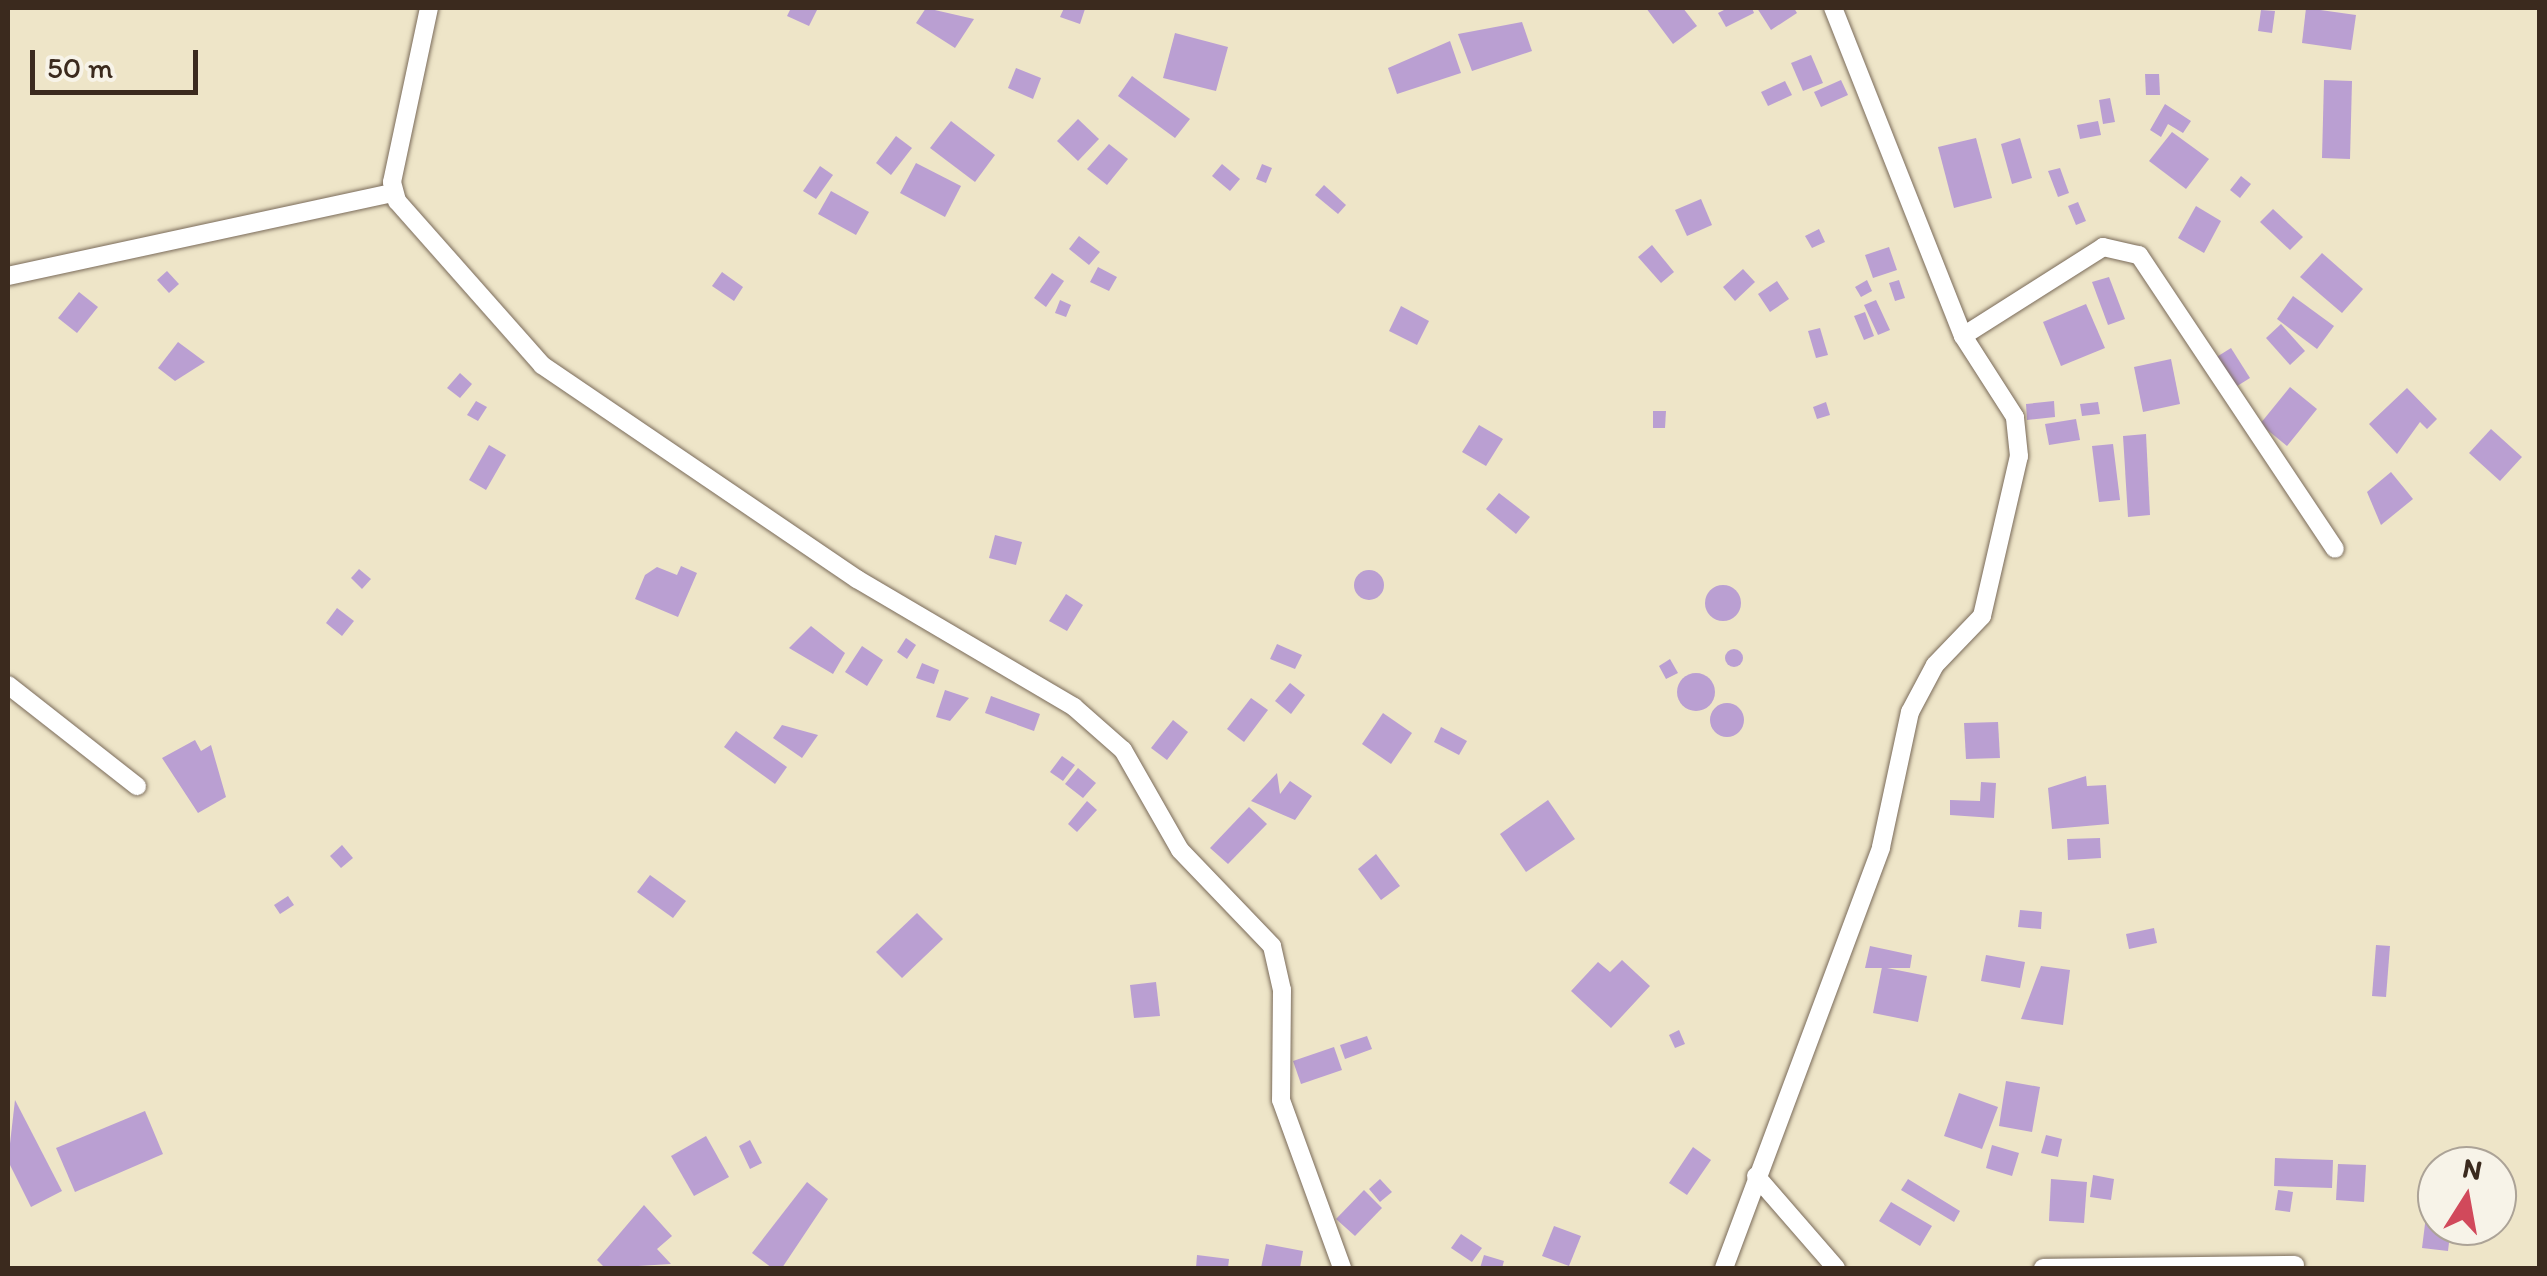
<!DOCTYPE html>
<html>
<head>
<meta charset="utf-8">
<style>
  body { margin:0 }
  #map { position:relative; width:2547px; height:1276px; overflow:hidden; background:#eee5c8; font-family:Itim,sans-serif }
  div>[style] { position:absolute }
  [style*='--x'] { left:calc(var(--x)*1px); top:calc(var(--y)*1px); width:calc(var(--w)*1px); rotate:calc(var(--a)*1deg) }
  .building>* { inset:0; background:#ba9fd2 }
  .round { border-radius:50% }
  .roads { filter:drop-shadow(0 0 2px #7a6b5a) drop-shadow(0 0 2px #7a6b5a) }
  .street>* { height:18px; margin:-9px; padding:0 9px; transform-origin:9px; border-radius:9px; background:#fff }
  span { translate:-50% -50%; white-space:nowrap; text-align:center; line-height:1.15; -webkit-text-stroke:8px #f7f3e8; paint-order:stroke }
  .frame { position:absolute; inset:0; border:10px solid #3b2a1e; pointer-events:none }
  .north { position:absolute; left:2417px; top:1146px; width:100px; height:100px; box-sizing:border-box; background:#f7f3e8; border:2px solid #aca397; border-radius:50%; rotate:11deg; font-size:28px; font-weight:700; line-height:40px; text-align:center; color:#3b2a1e }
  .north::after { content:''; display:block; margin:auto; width:35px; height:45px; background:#d1495b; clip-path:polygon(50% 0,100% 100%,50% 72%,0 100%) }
  .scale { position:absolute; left:30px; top:50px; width:168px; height:45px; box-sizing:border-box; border:5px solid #3b2a1e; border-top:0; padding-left:12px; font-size:30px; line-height:35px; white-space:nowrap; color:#3b2a1e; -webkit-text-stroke:8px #f7f3e8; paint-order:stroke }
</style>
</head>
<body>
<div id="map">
  <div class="building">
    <i style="clip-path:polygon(791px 8px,812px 8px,817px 10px,809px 26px,787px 16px)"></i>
    <i style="clip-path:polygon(926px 8px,974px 19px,955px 48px,916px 23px)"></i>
    <i style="clip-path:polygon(1064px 8px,1085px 9px,1080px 24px,1060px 17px)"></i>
    <i style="clip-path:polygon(1646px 8px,1683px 8px,1697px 26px,1673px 44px)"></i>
    <i style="clip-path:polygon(1728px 8px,1752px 8px,1754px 13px,1726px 27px,1718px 13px)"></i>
    <i style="clip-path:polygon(1757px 8px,1794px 8px,1797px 13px,1771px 30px)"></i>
    <i style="clip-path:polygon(2306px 8px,2356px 15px,2351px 50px,2302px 43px)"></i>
    <i style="clip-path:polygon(2261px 10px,2275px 11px,2272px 33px,2258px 31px)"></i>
    <i style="clip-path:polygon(1522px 22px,1532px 51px,1472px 71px,1458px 34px)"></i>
    <i style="clip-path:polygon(1175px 33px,1228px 47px,1216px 91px,1163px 78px)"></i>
    <i style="clip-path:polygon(1450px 41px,1461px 73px,1397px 94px,1388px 68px)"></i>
    <i style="clip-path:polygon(1811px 55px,1823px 83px,1803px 91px,1791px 63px)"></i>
    <i style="clip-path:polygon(1016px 68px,1041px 78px,1033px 99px,1008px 88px)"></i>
    <i style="clip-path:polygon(2145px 74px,2159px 74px,2160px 95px,2146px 95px)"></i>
    <i style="clip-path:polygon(1132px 76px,1190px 119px,1175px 138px,1118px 96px)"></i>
    <i style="clip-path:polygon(1841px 80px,1848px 95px,1821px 107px,1814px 92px)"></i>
    <i style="clip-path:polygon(2324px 80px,2352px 81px,2350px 159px,2322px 158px)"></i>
    <i style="clip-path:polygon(1785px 81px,1792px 95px,1768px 106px,1761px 92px)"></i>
    <i style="clip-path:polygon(2110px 98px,2115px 122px,2103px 124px,2099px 100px)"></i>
    <i style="clip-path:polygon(2165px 104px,2191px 121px,2183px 133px,2168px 124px,2161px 137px,2150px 130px)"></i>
    <i style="clip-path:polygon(1078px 119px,1099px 139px,1078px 161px,1057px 141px)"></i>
    <i style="clip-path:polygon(951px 121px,995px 155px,975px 182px,930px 148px)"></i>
    <i style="clip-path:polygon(2098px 121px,2101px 135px,2080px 139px,2077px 125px)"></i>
    <i style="clip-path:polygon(2172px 132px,2209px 159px,2186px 189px,2149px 161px)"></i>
    <i style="clip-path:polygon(896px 136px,912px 148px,891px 175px,876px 163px)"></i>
    <i style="clip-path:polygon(1976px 138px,1992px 198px,1954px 208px,1938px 147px)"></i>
    <i style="clip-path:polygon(2020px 138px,2032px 178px,2012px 184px,2001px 144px)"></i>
    <i style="clip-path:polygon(1109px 144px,1128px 159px,1107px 185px,1087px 169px)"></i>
    <i style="clip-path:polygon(916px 163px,961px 186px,945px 217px,900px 193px)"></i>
    <i style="clip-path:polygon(1222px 164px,1240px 179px,1230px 191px,1212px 176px)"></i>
    <i style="clip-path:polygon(1262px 164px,1272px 168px,1266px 183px,1256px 179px)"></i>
    <i style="clip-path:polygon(820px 166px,833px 175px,816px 199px,803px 191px)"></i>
    <i style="clip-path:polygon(2060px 168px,2069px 193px,2058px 197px,2048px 171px)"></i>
    <i style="clip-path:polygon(2241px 176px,2251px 184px,2240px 198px,2230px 190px)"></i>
    <i style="clip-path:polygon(1324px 185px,1346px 205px,1338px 214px,1315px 195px)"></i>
    <i style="clip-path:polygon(831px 191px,869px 212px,856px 235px,818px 214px)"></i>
    <i style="clip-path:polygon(1701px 199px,1712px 225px,1687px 236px,1675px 210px)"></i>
    <i style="clip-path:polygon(2078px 202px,2086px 221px,2076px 225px,2068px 206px)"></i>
    <i style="clip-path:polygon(2196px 206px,2221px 221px,2204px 253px,2178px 238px)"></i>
    <i style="clip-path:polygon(2273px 209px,2303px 237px,2290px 250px,2260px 222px)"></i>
    <i style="clip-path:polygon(1819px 229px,1825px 242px,1812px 248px,1805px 236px)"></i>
    <i style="clip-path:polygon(1079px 236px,1100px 252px,1089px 265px,1069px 249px)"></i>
    <i style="clip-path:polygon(1652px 245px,1674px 272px,1661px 283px,1638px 257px)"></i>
    <i style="clip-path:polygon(1889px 247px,1897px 270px,1873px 278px,1865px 255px)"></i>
    <i style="clip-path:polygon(2322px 253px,2363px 289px,2342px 313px,2300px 277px)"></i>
    <i style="clip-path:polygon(1098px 267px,1117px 277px,1109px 291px,1090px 282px)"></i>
    <i style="clip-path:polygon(1743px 269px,1755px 282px,1735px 301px,1723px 287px)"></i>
    <i style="clip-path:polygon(167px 271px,179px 284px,169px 293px,157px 280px)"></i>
    <i style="clip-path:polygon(722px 272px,743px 287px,734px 301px,712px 286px)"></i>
    <i style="clip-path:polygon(1052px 273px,1064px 281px,1046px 307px,1034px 298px)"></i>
    <i style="clip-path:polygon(2109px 277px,2125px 319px,2108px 325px,2092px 282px)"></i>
    <i style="clip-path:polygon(1867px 280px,1872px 291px,1861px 297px,1855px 287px)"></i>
    <i style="clip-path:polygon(1899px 280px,1905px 298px,1895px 301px,1889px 283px)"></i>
    <i style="clip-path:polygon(1777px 281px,1789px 299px,1770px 312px,1758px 294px)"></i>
    <i style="clip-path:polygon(79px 292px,98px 307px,77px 333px,58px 318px)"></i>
    <i style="clip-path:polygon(2293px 296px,2334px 326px,2317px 349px,2277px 319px)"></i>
    <i style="clip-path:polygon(1060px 300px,1071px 305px,1066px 317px,1055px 313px)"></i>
    <i style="clip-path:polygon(1876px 300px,1890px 330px,1878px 335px,1864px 305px)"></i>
    <i style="clip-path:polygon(2086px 304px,2105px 348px,2061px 366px,2043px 322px)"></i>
    <i style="clip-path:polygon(1401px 306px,1429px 321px,1417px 345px,1389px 331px)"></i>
    <i style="clip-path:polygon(1865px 312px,1874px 336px,1864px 340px,1854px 316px)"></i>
    <i style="clip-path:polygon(2281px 324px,2305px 351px,2290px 365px,2266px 338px)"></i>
    <i style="clip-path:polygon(1820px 328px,1828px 355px,1816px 358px,1808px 331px)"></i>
    <i style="clip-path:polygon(178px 342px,205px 362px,175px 381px,158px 368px)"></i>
    <i style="clip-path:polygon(2231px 348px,2250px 378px,2234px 388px,2215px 358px)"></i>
    <i style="clip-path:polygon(2171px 359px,2180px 404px,2143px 412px,2134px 367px)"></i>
    <i style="clip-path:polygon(460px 373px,472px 384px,460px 398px,447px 388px)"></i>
    <i style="clip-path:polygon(2290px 387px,2317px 409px,2287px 446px,2260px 424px)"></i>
    <i style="clip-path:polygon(2407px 388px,2437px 419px,2427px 429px,2420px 422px,2397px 454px,2369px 424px)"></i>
    <i style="clip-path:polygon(476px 401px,487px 407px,478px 421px,467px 415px)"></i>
    <i style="clip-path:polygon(2054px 401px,2055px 417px,2027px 420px,2026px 404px)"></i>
    <i style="clip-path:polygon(1826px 402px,1830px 415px,1817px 419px,1813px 407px)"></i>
    <i style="clip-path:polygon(2098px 402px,2100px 414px,2082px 416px,2080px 404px)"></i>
    <i style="clip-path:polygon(1653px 411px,1666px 411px,1665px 428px,1653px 428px)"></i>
    <i style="clip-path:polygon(2076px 419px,2080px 440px,2049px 445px,2045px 424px)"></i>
    <i style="clip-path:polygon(1479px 425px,1503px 439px,1486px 466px,1462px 452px)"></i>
    <i style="clip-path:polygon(2491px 429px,2522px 457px,2500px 481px,2469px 453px)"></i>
    <i style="clip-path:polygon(2146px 434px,2150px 515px,2128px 517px,2123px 436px)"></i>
    <i style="clip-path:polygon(2113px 444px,2120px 500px,2099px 502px,2092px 446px)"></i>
    <i style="clip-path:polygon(489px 445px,506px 455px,486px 490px,469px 480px)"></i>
    <i style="clip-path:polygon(2391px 472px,2413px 499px,2381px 525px,2367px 492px)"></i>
    <i style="clip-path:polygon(1499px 493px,1530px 517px,1516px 534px,1486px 509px)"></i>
    <i style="clip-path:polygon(995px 535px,1022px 542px,1016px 565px,989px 558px)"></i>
    <i style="clip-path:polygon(681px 566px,697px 573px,678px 617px,635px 599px,645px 575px,657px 567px,677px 575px)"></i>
    <i style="clip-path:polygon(359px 569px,371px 579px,362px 589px,351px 578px)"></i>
    <i class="round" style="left:1354px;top:570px;width:30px;height:30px"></i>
    <i class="round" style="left:1705px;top:585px;width:36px;height:36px"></i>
    <i style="clip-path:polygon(1066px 594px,1083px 605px,1067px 631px,1049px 621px)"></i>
    <i style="clip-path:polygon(337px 608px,354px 621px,342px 636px,326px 623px)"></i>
    <i style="clip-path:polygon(811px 626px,845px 653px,833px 674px,789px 648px)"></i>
    <i style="clip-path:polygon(906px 638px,916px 645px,907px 659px,897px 652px)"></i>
    <i style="clip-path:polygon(1277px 644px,1302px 655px,1295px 669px,1270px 659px)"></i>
    <i style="clip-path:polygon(862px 646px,883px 660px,867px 686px,845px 672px)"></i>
    <i class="round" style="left:1725px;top:649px;width:18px;height:18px"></i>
    <i style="clip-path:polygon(1670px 659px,1678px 673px,1666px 679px,1659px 666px)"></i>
    <i style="clip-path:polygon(922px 663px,939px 670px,934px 684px,916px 678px)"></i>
    <i class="round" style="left:1677px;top:673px;width:38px;height:38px"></i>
    <i style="clip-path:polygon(1290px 683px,1305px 695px,1291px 714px,1275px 701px)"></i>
    <i style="clip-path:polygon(945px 690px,969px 698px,950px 721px,936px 717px)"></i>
    <i style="clip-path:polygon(991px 696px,1040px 714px,1034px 731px,985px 713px)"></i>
    <i style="clip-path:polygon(1251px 698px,1268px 710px,1244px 742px,1227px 729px)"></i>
    <i class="round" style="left:1710px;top:703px;width:34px;height:34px"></i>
    <i style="clip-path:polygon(1383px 713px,1412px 733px,1391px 764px,1362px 744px)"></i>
    <i style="clip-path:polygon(1173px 720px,1188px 732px,1167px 760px,1151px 748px)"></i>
    <i style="clip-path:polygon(1998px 722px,2000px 758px,1966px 759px,1964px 723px)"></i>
    <i style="clip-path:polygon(782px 725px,818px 735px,802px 758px,773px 738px)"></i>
    <i style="clip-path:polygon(1441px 727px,1467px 741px,1459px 755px,1434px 742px)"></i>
    <i style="clip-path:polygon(736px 731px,787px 767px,775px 784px,724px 747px)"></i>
    <i style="clip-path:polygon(195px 740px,201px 751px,211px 745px,226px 797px,198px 813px,162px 758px)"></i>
    <i style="clip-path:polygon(1062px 756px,1075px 765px,1063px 781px,1050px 772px)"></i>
    <i style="clip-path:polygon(1078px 768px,1096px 783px,1083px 798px,1065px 784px)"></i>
    <i style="clip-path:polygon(1277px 773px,1280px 794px,1290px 781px,1312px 796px,1295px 820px,1251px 801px)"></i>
    <i style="clip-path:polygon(2086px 776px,2087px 786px,2106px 785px,2109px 824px,2052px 829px,2048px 788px)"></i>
    <i style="clip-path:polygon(1981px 782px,1996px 783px,1994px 818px,1950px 815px,1950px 800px,1980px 801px)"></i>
    <i style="clip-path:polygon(1548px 800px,1575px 839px,1526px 872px,1500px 834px)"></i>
    <i style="clip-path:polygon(1087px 801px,1097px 810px,1077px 832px,1068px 824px)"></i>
    <i style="clip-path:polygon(1249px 807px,1267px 824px,1228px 864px,1210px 848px)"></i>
    <i style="clip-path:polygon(2100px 838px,2101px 858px,2068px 860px,2067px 839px)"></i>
    <i style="clip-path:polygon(342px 845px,353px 858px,341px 868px,330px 856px)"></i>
    <i style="clip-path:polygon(1376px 854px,1400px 886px,1381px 900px,1358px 869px)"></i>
    <i style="clip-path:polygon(650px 875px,686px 901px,673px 918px,637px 892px)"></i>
    <i style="clip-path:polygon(288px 896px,294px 905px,280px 914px,274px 905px)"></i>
    <i style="clip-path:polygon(2020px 910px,2042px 912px,2041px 929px,2018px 927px)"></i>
    <i style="clip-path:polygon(917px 913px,943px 939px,902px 978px,876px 952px)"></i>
    <i style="clip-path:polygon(2154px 928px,2157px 943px,2129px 949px,2126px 934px)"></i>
    <i style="clip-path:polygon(2376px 945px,2390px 946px,2386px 997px,2372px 996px)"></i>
    <i style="clip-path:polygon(1870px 946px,1912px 955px,1910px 968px,1865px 968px)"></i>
    <i style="clip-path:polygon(1986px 955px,2025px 962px,2020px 988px,1981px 981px)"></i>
    <i style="clip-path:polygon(1622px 960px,1650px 986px,1611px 1028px,1571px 991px,1598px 962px,1610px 972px)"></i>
    <i style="clip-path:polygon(2041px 966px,2070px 970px,2063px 1025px,2021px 1019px)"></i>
    <i style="clip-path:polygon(1882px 967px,1927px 976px,1918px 1022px,1873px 1013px)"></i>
    <i style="clip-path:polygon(1156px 982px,1160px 1016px,1134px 1018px,1130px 985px)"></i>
    <i style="clip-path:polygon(1679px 1030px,1685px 1044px,1675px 1048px,1669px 1035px)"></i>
    <i style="clip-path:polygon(1367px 1036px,1372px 1049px,1345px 1059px,1340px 1045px)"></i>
    <i style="clip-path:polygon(1334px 1047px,1342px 1070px,1301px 1084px,1293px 1061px)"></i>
    <i style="clip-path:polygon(2006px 1081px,2040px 1087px,2032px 1132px,1999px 1126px)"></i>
    <i style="clip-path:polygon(1959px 1093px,1998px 1107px,1982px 1149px,1944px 1136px)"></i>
    <i style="clip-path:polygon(15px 1100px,62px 1191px,31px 1207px,8px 1161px)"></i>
    <i style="clip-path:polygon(145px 1111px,163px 1154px,75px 1192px,56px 1148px)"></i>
    <i style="clip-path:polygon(2046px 1135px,2062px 1139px,2058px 1157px,2041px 1153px)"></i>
    <i style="clip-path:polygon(706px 1136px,729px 1177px,694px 1196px,671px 1156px)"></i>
    <i style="clip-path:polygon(750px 1140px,762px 1163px,750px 1169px,739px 1146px)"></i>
    <i style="clip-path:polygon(1992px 1145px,2019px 1153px,2012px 1176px,1986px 1168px)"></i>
    <i style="clip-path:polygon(1693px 1147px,1711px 1160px,1687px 1195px,1669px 1183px)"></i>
    <i style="clip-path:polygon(2275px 1158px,2333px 1160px,2332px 1188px,2274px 1186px)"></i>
    <i style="clip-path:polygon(2338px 1164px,2366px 1165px,2364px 1202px,2336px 1200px)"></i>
    <i style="clip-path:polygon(2093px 1175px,2114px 1179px,2111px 1200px,2090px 1197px)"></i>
    <i style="clip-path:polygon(1380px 1179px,1392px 1192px,1380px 1202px,1369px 1189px)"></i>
    <i style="clip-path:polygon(1908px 1179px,1960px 1211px,1954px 1222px,1901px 1190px)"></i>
    <i style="clip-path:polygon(2051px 1179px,2087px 1182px,2084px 1223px,2049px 1221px)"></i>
    <i style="clip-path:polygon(807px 1182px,828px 1199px,782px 1268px,772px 1268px,752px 1253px)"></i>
    <i style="clip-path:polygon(1364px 1190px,1382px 1208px,1355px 1236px,1336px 1219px)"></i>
    <i style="clip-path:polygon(2278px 1190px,2293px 1192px,2290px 1212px,2275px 1210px)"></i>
    <i style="clip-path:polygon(1891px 1202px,1932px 1226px,1920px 1246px,1879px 1221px)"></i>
    <i style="clip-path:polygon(644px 1205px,672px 1236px,657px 1249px,671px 1264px,605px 1268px,597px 1260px)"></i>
    <i style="clip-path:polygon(2427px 1208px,2437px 1209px,2437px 1226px,2451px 1226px,2448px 1251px,2422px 1248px)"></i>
    <i style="clip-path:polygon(1554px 1226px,1581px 1236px,1569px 1266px,1542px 1256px)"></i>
    <i style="clip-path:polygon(1461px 1234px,1482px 1248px,1472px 1262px,1451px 1248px)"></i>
    <i style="clip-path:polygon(1266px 1244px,1303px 1251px,1300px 1268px,1261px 1268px)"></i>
    <i style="clip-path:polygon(1197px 1255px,1229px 1259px,1228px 1268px,1196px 1268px)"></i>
    <i style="clip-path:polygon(1484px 1255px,1504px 1261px,1502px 1268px,1480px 1268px)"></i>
  </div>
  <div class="roads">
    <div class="street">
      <i style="--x:429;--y:8;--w:178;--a:102"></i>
      <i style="--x:392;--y:182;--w:20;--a:75"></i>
      <i style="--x:397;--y:201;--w:219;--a:48.5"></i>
      <i style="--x:542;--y:365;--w:381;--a:34.2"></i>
      <i style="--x:857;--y:579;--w:252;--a:30.5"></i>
      <i style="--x:1074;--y:707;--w:65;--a:41.3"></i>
      <i style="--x:1123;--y:750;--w:115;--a:60.3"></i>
      <i style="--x:1180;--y:850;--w:133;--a:46.2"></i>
      <i style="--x:1272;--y:946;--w:45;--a:77.2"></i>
      <i style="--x:1282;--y:990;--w:110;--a:90.5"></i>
      <i style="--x:1281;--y:1100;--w:179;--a:70"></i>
      <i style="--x:8;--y:276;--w:394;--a:-12.2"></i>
      <i style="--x:1963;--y:336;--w:166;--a:-32.4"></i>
      <i style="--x:2103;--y:247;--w:37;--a:13"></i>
      <i style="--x:2139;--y:255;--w:353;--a:56.3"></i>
      <i style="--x:8;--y:685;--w:164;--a:38.1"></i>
      <i style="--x:1756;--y:1176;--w:122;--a:49"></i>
      <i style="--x:1724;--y:1268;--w:449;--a:-69.5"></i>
      <i style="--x:1881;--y:847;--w:138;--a:-77.9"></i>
      <i style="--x:1910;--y:712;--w:53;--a:-62"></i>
      <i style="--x:1935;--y:665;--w:68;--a:-46.2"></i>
      <i style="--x:1982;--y:616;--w:164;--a:-77"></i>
      <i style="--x:2019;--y:456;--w:39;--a:-96"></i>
      <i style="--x:2015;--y:417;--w:96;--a:-122.7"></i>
      <i style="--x:1963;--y:336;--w:353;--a:-111.6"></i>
      <i style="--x:2043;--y:1268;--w:252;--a:-0.7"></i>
    </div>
  </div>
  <div class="frame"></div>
  <div class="north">N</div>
  <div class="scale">50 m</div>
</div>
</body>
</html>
